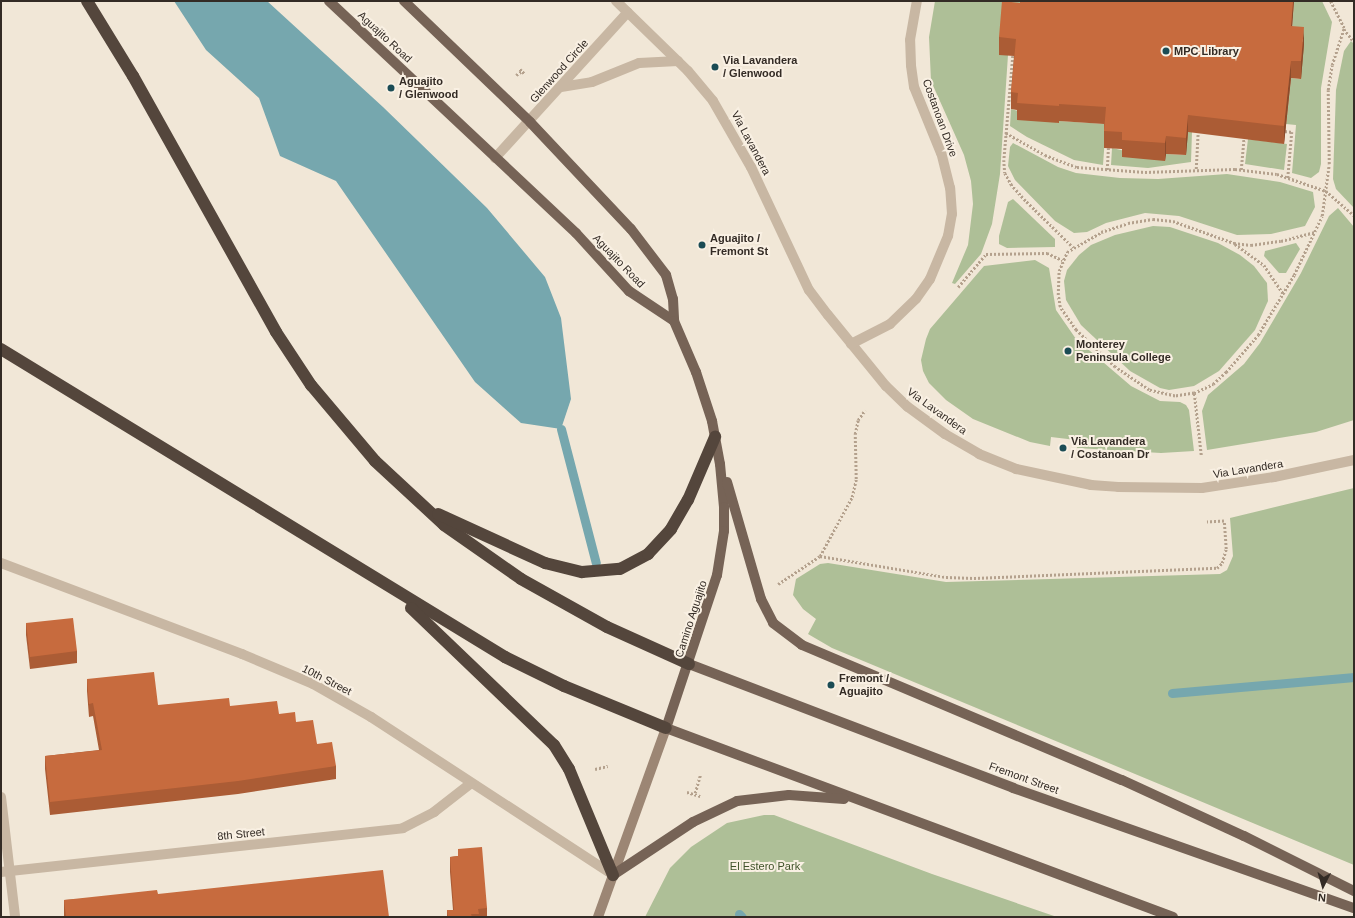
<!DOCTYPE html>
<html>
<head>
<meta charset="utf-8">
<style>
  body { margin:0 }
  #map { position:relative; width:1355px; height:918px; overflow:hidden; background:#f1e7d7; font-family:Helvetica,sans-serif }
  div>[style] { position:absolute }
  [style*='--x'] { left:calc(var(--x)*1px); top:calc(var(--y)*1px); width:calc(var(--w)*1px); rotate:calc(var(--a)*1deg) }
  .green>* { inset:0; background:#aebf97 }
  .water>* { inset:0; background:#76a7ae }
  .stream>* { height:9px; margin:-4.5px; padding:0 4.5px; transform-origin:4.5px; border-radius:4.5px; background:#76a7ae }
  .path>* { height:2.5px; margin-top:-1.25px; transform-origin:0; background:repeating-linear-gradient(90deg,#b4a18d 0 2px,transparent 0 4px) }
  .street>* { height:10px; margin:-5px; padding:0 5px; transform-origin:5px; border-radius:5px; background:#c8b7a3 }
  .secondary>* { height:10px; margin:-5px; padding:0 5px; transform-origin:5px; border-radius:5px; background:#9c8674 }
  .primary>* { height:10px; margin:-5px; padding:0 5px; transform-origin:5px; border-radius:5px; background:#766356 }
  .highway>* { height:12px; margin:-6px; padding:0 6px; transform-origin:6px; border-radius:6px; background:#54463c }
  .wall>* { inset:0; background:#ab5c35 }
  .shaded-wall>* { inset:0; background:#8b4b2b }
  .building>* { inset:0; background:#c76b3e }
  .dots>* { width:11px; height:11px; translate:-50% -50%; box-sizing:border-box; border:2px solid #f9f0e3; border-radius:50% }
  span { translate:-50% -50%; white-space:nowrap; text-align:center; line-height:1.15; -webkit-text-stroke:4px #f9f0e3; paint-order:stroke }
  .street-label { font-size:11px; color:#332b25 }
  .poi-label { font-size:11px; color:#332b25; font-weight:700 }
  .left { translate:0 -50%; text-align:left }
  .park-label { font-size:11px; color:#3f5229 }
  .frame { position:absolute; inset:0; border:2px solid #332b25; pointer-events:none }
  .north { position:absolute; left:1303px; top:866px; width:40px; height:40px; -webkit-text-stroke:3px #f9f0e3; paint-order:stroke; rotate:185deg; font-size:11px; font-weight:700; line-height:16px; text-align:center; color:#332b25 }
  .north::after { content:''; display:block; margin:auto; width:14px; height:18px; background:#332b25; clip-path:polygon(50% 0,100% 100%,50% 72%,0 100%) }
</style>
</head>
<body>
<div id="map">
  <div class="green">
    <i style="clip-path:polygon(935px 1px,1022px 1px,999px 54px,1008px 55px,1000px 174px,992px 224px,981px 254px,955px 284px,952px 283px,968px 245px,973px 204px,971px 181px,964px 155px,931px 81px,929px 37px)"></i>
    <i style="clip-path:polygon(1294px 1px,1322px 1px,1332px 22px,1321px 88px,1321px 164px,1319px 172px,1311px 178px,1292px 173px,1296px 125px,1286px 124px,1291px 78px,1300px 79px,1291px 43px)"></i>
    <i style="clip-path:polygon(1351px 41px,1354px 44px,1354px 208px,1336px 189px,1333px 179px,1336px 90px,1344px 51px)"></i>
    <i style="clip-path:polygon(1011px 109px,1059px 123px,1059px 121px,1106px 124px,1103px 165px,1074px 160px,1027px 137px,1010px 126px)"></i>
    <i style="clip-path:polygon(1188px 132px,1192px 132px,1191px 162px,1148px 168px,1111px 165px,1112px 148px,1165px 160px,1166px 154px,1185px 155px)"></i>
    <i style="clip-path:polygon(1248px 139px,1287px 144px,1284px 170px,1245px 164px)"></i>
    <i style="clip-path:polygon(1013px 143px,1058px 167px,1076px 173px,1120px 178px,1158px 179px,1227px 174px,1280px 182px,1313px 192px,1315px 207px,1305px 226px,1271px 234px,1237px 235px,1179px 216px,1145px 213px,1106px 223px,1087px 232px,1074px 233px,1055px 221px,1015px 180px,1008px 166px,1010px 147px)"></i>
    <i style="clip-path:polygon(1013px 199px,1055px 239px,1055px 247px,1007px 248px,999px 244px,999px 236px,1008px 202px)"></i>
    <i style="clip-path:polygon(1338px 208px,1354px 227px,1354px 420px,1316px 432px,1207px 450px,1202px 411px,1208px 395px,1244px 364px,1260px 343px,1301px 273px,1329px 216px)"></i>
    <i style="clip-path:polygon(1153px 226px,1170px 227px,1218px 243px,1240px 255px,1254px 266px,1267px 283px,1268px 301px,1255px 330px,1219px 371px,1194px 386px,1169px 390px,1160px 388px,1130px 371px,1081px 325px,1066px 300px,1064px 281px,1067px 270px,1079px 255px,1091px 245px,1115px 235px)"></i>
    <i style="clip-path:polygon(1296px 243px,1300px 249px,1286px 273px,1279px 273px,1264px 256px,1265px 251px)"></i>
    <i style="clip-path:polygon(1035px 260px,1049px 268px,1056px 310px,1076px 339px,1131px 386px,1160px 401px,1180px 402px,1186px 405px,1189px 410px,1194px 451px,1161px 453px,1077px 448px,1076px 440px,1051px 437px,1050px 446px,1030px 442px,973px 419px,946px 400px,929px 383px,923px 371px,921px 360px,926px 339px,930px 329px,984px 266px)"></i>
    <i style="clip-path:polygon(1354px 488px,1354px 865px,832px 648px,808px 634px,816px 619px,803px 609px,793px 595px,796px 579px,820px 564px,828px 563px,946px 582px,1220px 574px,1227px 570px,1233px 556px,1230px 518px)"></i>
    <i style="clip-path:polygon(764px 815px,774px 815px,932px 874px,1057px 917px,645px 917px,670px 868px,691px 847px,727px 823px)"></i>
  </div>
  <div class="water">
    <i style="clip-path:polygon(174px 1px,267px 1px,383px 107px,487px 208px,545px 277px,561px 318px,571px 399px,561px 429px,521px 423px,475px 382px,336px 181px,280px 156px,259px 98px,206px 50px)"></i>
  </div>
  <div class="stream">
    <i style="--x:561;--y:429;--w:138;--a:75.4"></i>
    <i style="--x:1172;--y:693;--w:183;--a:-5"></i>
    <i style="--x:739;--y:914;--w:4;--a:45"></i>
  </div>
  <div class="path">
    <i style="--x:1344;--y:29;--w:16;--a:52"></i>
    <i style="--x:1013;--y:56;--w:104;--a:94.9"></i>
    <i style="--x:1004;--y:160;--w:13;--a:86"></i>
    <i style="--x:1005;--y:173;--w:13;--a:61"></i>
    <i style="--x:1011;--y:184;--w:20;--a:49"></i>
    <i style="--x:1024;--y:199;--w:69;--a:44.4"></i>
    <i style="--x:520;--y:69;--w:7;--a:45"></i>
    <i style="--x:516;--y:75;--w:7;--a:-34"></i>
    <i style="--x:1285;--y:131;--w:7;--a:8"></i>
    <i style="--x:1292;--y:132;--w:46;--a:95"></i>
    <i style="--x:1006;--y:133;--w:45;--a:29.4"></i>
    <i style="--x:1045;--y:155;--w:34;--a:21"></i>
    <i style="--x:1077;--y:167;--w:68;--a:4.2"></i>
    <i style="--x:1145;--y:172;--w:90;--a:-1.9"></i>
    <i style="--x:1235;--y:169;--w:42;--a:6.8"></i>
    <i style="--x:1277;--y:174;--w:52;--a:19.1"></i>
    <i style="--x:1326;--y:191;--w:37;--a:41"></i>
    <i style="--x:1196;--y:169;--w:36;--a:-87"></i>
    <i style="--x:1107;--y:170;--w:22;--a:-87"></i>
    <i style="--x:1241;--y:170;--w:32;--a:-85"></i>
    <i style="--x:1235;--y:244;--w:36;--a:36"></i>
    <i style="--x:1264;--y:265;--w:34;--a:56"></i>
    <i style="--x:958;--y:287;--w:43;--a:-49.7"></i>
    <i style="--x:986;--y:254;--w:61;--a:-0.9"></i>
    <i style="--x:1047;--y:253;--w:17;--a:25"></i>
    <i style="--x:1194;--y:393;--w:19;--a:171"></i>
    <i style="--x:1175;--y:396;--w:27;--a:-167"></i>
    <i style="--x:1149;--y:390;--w:41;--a:-145.9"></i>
    <i style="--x:1115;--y:367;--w:54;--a:-136.5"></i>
    <i style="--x:1076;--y:330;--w:28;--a:-125"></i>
    <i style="--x:1060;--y:307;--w:12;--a:-99"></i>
    <i style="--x:1058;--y:295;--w:24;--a:-88"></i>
    <i style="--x:1059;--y:271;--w:21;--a:-67"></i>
    <i style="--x:1067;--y:252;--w:39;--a:-30"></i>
    <i style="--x:1101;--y:232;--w:28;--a:-18"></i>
    <i style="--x:1128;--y:223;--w:25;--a:-9"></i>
    <i style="--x:1153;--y:219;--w:20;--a:6"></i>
    <i style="--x:1173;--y:221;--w:65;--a:19.8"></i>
    <i style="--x:1234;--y:243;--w:17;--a:7"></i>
    <i style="--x:1251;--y:245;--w:30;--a:-8"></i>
    <i style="--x:1281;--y:241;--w:35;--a:-15"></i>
    <i style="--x:1201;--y:455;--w:62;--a:-96.4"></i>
    <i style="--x:1194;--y:393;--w:21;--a:-25"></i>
    <i style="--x:1213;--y:384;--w:18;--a:-43"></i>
    <i style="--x:1226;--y:372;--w:49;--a:-49.1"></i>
    <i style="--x:1258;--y:335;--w:70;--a:-59"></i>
    <i style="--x:1294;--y:275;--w:65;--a:-64.6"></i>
    <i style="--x:1322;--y:216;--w:52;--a:-82.3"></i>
    <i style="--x:1329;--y:164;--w:74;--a:-90.8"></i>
    <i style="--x:1328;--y:90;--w:25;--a:-81"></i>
    <i style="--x:1332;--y:65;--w:39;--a:-72"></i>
    <i style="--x:1344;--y:28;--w:30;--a:-117"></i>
    <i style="--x:820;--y:556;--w:67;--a:-61.5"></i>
    <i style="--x:852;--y:497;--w:18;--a:-77"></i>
    <i style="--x:856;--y:479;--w:45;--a:-91.3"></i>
    <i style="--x:855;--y:434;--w:14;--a:-78"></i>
    <i style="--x:858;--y:420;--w:12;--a:-55"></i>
    <i style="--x:778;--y:584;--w:50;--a:-33.7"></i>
    <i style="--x:820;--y:556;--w:128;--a:9.5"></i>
    <i style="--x:946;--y:577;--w:28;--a:2"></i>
    <i style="--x:974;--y:578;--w:243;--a:-2.4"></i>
    <i style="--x:1217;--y:568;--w:7;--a:-45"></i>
    <i style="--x:1222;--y:563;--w:15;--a:-74"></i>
    <i style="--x:1226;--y:549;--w:28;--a:-94"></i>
    <i style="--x:1224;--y:521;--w:17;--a:177"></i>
    <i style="--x:595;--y:769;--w:13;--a:-13"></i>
    <i style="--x:687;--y:792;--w:14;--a:17"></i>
    <i style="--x:695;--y:793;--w:19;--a:-74"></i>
  </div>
  <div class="street">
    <i style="--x:616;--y:1;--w:100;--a:44.2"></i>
    <i style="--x:688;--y:71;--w:39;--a:50"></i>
    <i style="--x:713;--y:101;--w:76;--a:60.1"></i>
    <i style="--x:751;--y:167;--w:136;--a:64.8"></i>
    <i style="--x:809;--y:290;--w:31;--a:53"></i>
    <i style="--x:828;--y:315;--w:92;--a:50.8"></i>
    <i style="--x:886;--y:386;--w:30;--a:44"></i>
    <i style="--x:908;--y:407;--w:46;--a:36.1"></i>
    <i style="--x:945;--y:434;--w:39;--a:30"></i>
    <i style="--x:979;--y:454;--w:40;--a:22"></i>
    <i style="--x:1016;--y:469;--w:77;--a:12"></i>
    <i style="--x:1091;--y:485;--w:27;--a:4"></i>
    <i style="--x:1118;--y:487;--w:84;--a:0.7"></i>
    <i style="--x:1202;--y:488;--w:73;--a:-8.7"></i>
    <i style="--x:1274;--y:477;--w:82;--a:-12"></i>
    <i style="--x:561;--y:87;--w:31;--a:-9"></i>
    <i style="--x:592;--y:82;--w:51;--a:-22"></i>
    <i style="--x:639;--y:63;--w:39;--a:-3"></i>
    <i style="--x:495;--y:158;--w:197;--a:-47.7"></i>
    <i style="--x:851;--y:344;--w:44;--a:-27.1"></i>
    <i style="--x:890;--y:324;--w:36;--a:-44"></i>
    <i style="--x:916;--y:299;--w:24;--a:-55"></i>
    <i style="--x:930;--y:279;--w:47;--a:-67.3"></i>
    <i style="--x:948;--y:236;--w:22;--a:-80"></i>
    <i style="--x:952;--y:214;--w:26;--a:-94"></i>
    <i style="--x:950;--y:188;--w:36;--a:-104"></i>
    <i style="--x:941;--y:153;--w:71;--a:-112.2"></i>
    <i style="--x:914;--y:87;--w:22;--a:-98"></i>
    <i style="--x:911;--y:65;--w:25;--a:-92"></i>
    <i style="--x:910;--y:40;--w:40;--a:-80"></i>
    <i style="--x:1;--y:563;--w:258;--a:20.7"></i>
    <i style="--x:242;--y:654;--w:77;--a:22.9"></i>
    <i style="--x:313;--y:684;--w:67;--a:29.6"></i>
    <i style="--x:371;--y:717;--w:289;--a:33.1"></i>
    <i style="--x:1;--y:797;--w:121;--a:83.3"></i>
    <i style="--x:1;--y:872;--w:404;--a:-6.2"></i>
    <i style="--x:403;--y:828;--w:35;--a:-27"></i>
    <i style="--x:434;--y:812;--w:46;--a:-37.9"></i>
  </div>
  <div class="secondary">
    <i style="--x:598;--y:917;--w:201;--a:-70.2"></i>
  </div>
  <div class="primary">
    <i style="--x:329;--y:1;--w:339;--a:43.2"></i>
    <i style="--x:576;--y:233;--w:79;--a:47.6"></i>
    <i style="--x:629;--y:291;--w:54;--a:33.7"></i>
    <i style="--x:404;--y:1;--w:175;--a:43.8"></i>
    <i style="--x:530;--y:122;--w:147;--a:46.7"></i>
    <i style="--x:631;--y:229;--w:58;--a:52.7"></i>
    <i style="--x:666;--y:275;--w:25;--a:74"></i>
    <i style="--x:673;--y:299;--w:22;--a:87"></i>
    <i style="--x:674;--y:321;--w:56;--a:66.7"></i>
    <i style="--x:696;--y:372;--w:52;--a:71.9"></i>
    <i style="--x:712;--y:421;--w:44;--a:79.5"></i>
    <i style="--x:720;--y:464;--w:43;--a:84.7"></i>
    <i style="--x:724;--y:507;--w:24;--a:90"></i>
    <i style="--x:724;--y:531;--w:45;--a:99"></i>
    <i style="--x:717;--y:575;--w:161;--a:108.4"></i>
    <i style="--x:666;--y:728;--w:541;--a:20.44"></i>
    <i style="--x:727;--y:482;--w:122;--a:73.8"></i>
    <i style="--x:761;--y:599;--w:27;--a:63"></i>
    <i style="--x:773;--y:623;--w:36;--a:37"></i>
    <i style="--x:802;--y:645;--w:347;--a:22.9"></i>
    <i style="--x:1122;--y:780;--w:134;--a:24.7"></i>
    <i style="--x:1244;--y:836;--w:123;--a:26.6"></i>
    <i style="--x:689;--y:664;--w:347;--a:20.9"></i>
    <i style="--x:1013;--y:788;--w:361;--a:19.4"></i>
    <i style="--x:613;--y:875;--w:96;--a:-33.5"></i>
    <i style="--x:693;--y:822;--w:49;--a:-25.5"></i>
    <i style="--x:737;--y:801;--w:52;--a:-6.6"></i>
    <i style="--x:789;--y:795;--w:55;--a:4.2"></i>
  </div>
  <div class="highway">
    <i style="--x:87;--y:1;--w:88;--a:58.5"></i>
    <i style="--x:133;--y:76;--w:293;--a:60.8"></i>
    <i style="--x:276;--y:332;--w:64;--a:56.6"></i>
    <i style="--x:311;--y:385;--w:99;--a:49.9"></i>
    <i style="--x:375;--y:461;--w:94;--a:42.8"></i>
    <i style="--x:444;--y:525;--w:94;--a:35"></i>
    <i style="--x:521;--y:579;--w:98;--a:29.2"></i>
    <i style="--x:607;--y:627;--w:90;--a:24.3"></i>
    <i style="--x:1;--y:349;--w:591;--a:31.43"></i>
    <i style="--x:505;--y:657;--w:66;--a:26.2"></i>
    <i style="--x:564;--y:686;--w:110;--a:22.4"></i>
    <i style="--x:438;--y:514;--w:118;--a:24.6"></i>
    <i style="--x:545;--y:563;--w:38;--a:14"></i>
    <i style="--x:582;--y:572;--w:38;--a:-5"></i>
    <i style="--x:620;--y:569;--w:32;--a:-28"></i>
    <i style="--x:648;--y:554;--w:34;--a:-47"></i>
    <i style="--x:671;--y:529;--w:34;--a:-60"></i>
    <i style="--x:688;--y:500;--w:69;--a:-66.8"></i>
    <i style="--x:411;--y:608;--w:198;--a:43.8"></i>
    <i style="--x:554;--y:745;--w:28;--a:58"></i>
    <i style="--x:569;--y:769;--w:115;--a:67.5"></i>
  </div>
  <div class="wall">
    <i style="clip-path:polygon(1021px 1px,1294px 1px,1292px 26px,1304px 44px,1301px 79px,1291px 78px,1284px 144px,1188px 132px,1186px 155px,1166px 154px,1165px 161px,1122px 157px,1122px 149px,1104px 148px,1104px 124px,1059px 121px,1059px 123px,1017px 120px,1017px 110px,1011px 109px,1011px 92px,1014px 56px,999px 55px,999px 37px,1020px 3px)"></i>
    <i style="clip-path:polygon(26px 623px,77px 651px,77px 663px,30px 669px,26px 635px)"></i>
    <i style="clip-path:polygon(87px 679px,158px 705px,230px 706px,279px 714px,296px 722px,317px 744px,336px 766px,336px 779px,238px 794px,50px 815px,45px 769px,45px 756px,99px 750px,93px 716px,89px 717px,87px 691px)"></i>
    <i style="clip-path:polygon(458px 849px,487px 908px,487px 917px,447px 917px,447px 910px,453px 910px,450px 872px,450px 857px,458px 856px)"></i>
    <i style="clip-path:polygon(158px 894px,389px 917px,64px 917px,64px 900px)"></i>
  </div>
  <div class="shaded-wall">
    <i style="clip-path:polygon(1293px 1px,1294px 1px,1291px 43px,1291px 26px)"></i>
    <i style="clip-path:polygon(1304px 27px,1304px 44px,1301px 79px,1301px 61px)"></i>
    <i style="clip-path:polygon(1291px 61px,1291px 78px,1284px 144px,1284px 126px)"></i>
    <i style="clip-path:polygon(1188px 115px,1188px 132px,1186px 155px,1186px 138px)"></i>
    <i style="clip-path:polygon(1166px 136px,1166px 154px,1165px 161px,1165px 143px)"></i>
  </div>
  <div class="building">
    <i style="clip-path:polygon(1002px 1px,1020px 3px,1021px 1px,1293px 1px,1291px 26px,1304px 27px,1301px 61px,1291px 61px,1284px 126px,1188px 115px,1186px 138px,1166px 136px,1165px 143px,1122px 140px,1122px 132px,1104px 131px,1106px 107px,1059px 104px,1059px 106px,1017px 103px,1018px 93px,1011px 92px,1016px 39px,999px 37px)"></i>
    <i style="clip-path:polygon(73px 618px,77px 651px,30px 657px,26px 623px)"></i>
    <i style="clip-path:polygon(154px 672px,158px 705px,229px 698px,230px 706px,277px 701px,279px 714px,295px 712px,296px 722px,313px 720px,317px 744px,332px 742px,336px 766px,238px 781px,50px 802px,45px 756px,102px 750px,93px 703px,89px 704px,87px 679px)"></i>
    <i style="clip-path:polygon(482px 847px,487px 908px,478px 909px,479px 914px,471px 914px,472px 917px,448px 917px,447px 910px,454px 910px,450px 857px,458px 856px,458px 849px)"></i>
    <i style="clip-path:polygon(383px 870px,389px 917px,66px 917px,64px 900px,157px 890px,158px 894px)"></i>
  </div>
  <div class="dots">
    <i style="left:1166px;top:51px;background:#1b4c55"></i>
    <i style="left:715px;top:67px;background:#1b4c55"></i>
    <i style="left:391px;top:88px;background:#1b4c55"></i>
    <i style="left:702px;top:245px;background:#1b4c55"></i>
    <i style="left:1068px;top:351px;background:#1b4c55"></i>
    <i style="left:1063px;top:448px;background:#1b4c55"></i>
    <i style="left:831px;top:685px;background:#1b4c55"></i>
  </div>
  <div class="street-label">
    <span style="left:385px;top:37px;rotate:43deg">Aguajito Road</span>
    <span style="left:559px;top:71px;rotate:-48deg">Glenwood Circle</span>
    <span style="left:940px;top:118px;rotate:70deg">Costanoan Drive</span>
    <span style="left:751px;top:143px;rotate:62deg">Via Lavandera</span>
    <span style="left:619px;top:261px;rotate:46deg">Aguajito Road</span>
    <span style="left:937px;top:411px;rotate:36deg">Via Lavandera</span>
    <span style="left:1248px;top:469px;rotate:-9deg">Via Lavandera</span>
    <span style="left:691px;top:619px;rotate:-72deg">Camino Aguajito</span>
    <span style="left:327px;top:680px;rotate:27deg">10th Street</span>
    <span style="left:1024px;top:778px;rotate:20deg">Fremont Street</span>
    <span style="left:241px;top:834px;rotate:-6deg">8th Street</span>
  </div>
  <div class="poi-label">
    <span class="left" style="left:1174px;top:51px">MPC Library</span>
    <span class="left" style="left:723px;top:67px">Via Lavandera<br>/ Glenwood</span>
    <span class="left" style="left:399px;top:88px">Aguajito<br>/ Glenwood</span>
    <span class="left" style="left:710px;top:245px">Aguajito /<br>Fremont St</span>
    <span class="left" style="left:1076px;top:351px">Monterey<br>Peninsula College</span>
    <span class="left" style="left:1071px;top:448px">Via Lavandera<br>/ Costanoan Dr</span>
    <span class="left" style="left:839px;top:685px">Fremont /<br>Aguajito</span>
  </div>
  <div class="park-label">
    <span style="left:765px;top:866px">El Estero Park</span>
  </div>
  <div class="frame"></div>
  <div class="north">N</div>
</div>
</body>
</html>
